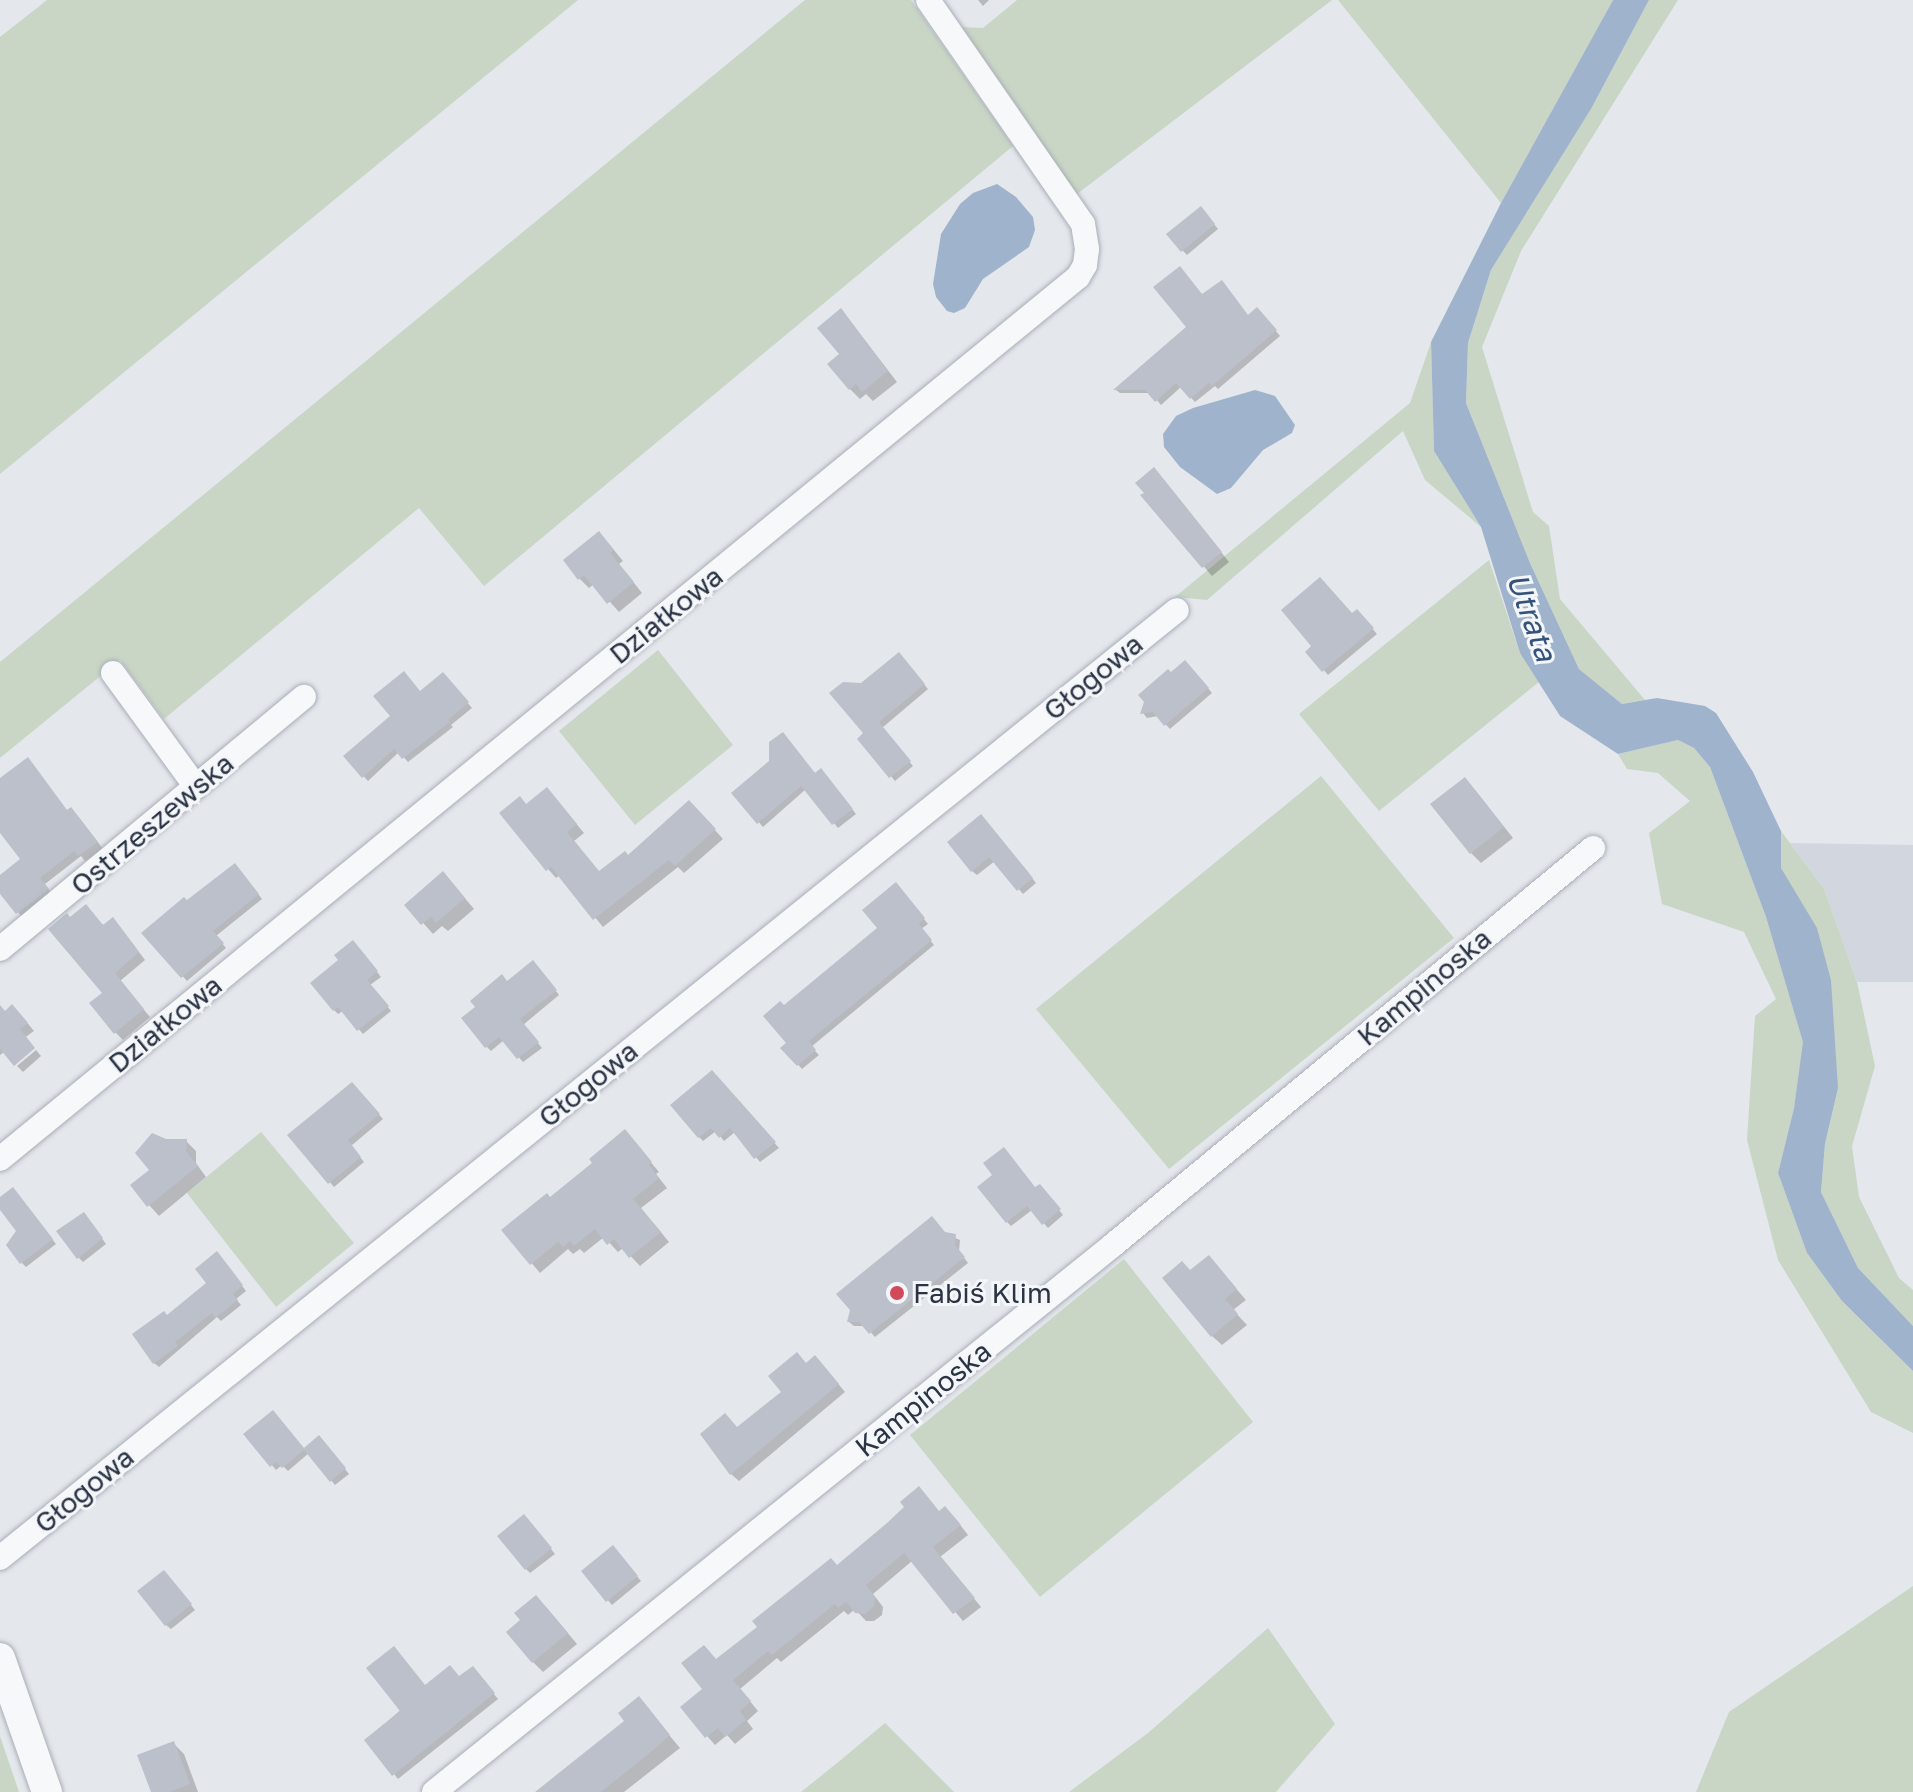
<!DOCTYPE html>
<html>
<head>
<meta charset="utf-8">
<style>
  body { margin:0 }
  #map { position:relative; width:1913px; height:1792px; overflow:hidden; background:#e4e7ec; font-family:"Golos Text",sans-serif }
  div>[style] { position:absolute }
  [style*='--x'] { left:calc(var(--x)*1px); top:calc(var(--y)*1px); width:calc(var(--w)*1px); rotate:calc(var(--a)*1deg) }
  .built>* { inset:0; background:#d2d6de }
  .green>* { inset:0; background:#c9d6c5 }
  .water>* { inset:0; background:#9fb4cc }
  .shadow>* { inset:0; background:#0003 }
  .building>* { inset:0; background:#bbc0ca }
  .roads { filter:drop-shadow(0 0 2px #a9aeb7) drop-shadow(0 0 2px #a9aeb7) }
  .minor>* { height:24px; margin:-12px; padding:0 12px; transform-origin:12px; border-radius:12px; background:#f7f8fa }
  .tertiary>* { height:30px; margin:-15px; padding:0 15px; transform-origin:15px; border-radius:15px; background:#f7f8fa }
  .dots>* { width:22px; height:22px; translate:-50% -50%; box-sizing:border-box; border:4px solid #f4f6f9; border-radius:50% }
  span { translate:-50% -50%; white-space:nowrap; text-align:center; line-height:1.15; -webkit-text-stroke:6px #f4f6f9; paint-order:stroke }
  .street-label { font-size:28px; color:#2b3445 }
  .poi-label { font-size:28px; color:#2b3445 }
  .left { translate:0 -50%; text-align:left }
  .water-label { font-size:30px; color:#34527a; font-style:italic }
</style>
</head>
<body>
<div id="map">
  <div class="built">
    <i style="clip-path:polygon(1790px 843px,1913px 845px,1913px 982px,1857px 982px,1824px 889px)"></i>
  </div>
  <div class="green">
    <i style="clip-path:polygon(47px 0,578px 0,0 474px,0 37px)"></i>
    <i style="clip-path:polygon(805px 0,911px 0,1013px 146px,484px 586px,419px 508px,164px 719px,120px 660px,0 758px,0 662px)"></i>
    <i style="clip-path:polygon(1017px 0,1332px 0,1077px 194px,962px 27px,983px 28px)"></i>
    <i style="clip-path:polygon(1338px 0,1613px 0,1501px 203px)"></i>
    <i style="clip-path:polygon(1649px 0,1678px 0,1521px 251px,1482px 347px,1533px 512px,1549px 526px,1560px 599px,1645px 700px,1622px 704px,1579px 669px,1530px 563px,1466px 403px,1468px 343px,1491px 270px,1591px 109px)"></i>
    <i style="clip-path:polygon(1431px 342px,1434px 451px,1481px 527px,1425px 480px,1403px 431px,1207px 600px,1175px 597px,1410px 403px)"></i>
    <i style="clip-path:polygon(1489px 560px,1520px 653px,1539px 682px,1379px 811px,1299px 714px)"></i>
    <i style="clip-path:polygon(658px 650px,733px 745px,635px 825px,559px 731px)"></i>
    <i style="clip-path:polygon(1678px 740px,1694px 748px,1710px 767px,1766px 917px,1804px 1042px,1794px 1108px,1778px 1173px,1807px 1253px,1842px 1301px,1913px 1371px,1913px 1433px,1871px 1412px,1778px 1260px,1747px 1140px,1755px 1016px,1776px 999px,1744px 932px,1662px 904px,1649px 833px,1690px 801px,1658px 773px,1627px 769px,1618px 754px)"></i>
    <i style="clip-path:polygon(1321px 776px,1454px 938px,1169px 1169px,1036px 1009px)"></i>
    <i style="clip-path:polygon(1781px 831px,1824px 889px,1857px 982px,1875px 1066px,1852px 1146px,1859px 1197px,1899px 1278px,1913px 1290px,1913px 1326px,1858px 1268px,1821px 1192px,1825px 1144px,1838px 1088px,1781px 868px)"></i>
    <i style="clip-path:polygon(261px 1132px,354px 1243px,276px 1307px,187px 1193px)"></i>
    <i style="clip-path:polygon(1124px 1259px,1253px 1422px,1040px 1597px,910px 1435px)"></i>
    <i style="clip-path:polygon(1913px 1586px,1913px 1792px,1696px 1792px,1729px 1712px)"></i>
    <i style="clip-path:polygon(1268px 1628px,1335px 1724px,1276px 1792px,1069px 1792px,1148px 1733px)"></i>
    <i style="clip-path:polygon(885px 1723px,954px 1792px,801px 1792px,842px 1759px)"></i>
    <i style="clip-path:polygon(0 1736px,3px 1745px,19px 1792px,0 1792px)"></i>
  </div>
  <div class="water">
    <i style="clip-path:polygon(1613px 0,1649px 0,1591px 109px,1491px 270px,1468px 343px,1466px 403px,1530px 563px,1579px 669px,1622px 704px,1657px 698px,1705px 706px,1716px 713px,1753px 772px,1781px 831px,1781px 868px,1817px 928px,1831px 980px,1838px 1088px,1825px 1144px,1821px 1192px,1858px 1268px,1913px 1326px,1913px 1371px,1842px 1301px,1807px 1253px,1778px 1173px,1794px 1108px,1803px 1042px,1766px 917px,1710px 767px,1694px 748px,1678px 740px,1618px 754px,1560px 716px,1520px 653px,1481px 527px,1434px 451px,1431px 342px,1501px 203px)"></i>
    <i style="clip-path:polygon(997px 184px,1016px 197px,1033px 217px,1035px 230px,1029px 247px,983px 279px,965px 308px,954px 313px,947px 311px,936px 297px,933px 284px,941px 234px,960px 204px,973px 193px)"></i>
    <i style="clip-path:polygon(1255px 390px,1275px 396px,1295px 425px,1292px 433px,1263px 450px,1231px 488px,1217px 494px,1180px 467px,1164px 447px,1163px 434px,1176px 416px,1193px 408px)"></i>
  </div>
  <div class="shadow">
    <i style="clip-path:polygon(978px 0,989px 0,983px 6px)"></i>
    <i style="clip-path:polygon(1205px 213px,1218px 229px,1187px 255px,1182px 250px)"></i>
    <i style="clip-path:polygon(1203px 297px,1248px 317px,1262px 314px,1280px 336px,1218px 389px,1215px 386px,1195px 402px,1181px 387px,1161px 405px,1151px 393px,1120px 393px,1116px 390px,1188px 327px)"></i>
    <i style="clip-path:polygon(850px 321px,897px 382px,873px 401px,866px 394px,860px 399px,850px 389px,841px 355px)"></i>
    <i style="clip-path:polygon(1163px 479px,1229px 562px,1212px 576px,1143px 496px)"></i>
    <i style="clip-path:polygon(609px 544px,623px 561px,619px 564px,642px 593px,619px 612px,594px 584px,589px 588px,579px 578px)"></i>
    <i style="clip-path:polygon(1357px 611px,1377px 634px,1328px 675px,1308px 652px)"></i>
    <i style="clip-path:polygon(903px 659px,928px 689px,882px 728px,913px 766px,895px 781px,860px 739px,866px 734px,862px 685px)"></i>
    <i style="clip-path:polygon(1190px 667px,1212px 693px,1170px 729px,1158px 716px,1147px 718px,1143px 713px,1171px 674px)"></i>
    <i style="clip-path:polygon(447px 679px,472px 708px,451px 725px,453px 727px,408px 762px,399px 752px,368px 781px,345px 756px,421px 693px)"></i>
    <i style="clip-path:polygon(771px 762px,825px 775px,856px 814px,838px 828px,806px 789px,763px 827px,734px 794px)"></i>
    <i style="clip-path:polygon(0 781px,77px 815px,103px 849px,85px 861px,81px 856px,45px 884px,53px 896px,23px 918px,0 891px,0 878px,23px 859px,0 830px)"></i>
    <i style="clip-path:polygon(1475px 790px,1513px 838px,1481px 863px,1471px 853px)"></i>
    <i style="clip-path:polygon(555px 798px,584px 833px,574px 841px,600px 873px,698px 811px,723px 839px,684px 873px,678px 867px,603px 927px,560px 875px,556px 878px,548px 869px,527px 806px)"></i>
    <i style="clip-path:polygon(986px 821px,1036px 883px,1023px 894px,995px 861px,977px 875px,972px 871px)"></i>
    <i style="clip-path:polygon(239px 870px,262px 899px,216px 936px,226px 948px,187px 981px,144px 933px)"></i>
    <i style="clip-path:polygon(453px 884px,474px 909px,448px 931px,442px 926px,433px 934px,407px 905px)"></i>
    <i style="clip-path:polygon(900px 890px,928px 924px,921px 929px,934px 945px,811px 1047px,819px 1055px,802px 1069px,783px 1048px,879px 928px)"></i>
    <i style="clip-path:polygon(71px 920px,120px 927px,145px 960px,120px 981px,150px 1017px,123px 1040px,115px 1032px,104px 994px)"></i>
    <i style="clip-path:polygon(358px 947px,381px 977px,370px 985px,391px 1011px,363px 1034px,343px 1011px,338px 1014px,334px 1010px)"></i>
    <i style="clip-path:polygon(537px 967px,559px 995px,523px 1025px,542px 1048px,523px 1062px,504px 1040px,491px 1051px,486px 1046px,508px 983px)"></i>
    <i style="clip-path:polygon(0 1006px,6px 1013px,20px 1014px,34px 1031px,0 1055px)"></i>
    <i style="clip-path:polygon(36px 1050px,41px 1056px,23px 1072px,17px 1066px)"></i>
    <i style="clip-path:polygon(712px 1073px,779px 1148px,760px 1162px,735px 1132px,724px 1141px,716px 1131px,703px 1141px,699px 1137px)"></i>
    <i style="clip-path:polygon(356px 1089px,383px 1119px,351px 1146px,364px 1162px,334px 1187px,290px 1135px)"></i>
    <i style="clip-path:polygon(166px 1141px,186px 1141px,196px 1151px,196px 1163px,206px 1177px,159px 1216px,132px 1186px,152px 1171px)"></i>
    <i style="clip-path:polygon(633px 1141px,659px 1172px,656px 1174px,667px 1188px,641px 1208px,669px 1242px,640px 1266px,623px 1248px,618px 1252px,604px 1237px,584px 1253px,580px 1249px,573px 1254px,568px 1249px,540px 1273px,504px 1230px)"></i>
    <i style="clip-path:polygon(1036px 1189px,1044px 1191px,1063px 1215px,1048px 1228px,1032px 1210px,1011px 1226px,1007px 1222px)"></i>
    <i style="clip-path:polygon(17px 1194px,56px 1244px,26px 1267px,22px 1263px,19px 1231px,0 1207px,0 1200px)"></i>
    <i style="clip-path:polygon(88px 1219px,106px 1244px,83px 1262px,78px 1257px)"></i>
    <i style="clip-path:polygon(945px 1234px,960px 1240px,959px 1251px,968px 1263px,875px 1337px,865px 1326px,854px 1326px,849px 1322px)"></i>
    <i style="clip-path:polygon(221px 1258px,246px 1291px,236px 1299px,241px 1305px,221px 1321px,217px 1317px,159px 1367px,154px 1363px,168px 1317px,209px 1284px)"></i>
    <i style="clip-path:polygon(1218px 1268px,1246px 1300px,1233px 1310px,1247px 1325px,1222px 1345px,1212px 1336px,1191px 1272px)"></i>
    <i style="clip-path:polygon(822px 1364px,845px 1392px,739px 1481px,731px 1474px,737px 1429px,783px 1392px,806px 1365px)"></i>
    <i style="clip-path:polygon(246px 1434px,304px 1450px,323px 1442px,349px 1474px,335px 1485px,309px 1453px,288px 1471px,282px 1465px,276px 1470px)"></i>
    <i style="clip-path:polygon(940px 1513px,954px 1517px,968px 1535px,940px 1557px,981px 1607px,963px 1621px,912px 1561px,873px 1594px,883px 1607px,882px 1615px,874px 1621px,866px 1621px,855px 1609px,848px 1615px,844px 1611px,781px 1662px,777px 1658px,740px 1689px,758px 1711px,747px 1721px,753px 1729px,735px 1744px,727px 1735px,715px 1745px,707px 1736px,705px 1689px,716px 1661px,837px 1567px)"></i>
    <i style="clip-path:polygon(528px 1521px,555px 1554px,530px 1573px,526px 1569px)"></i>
    <i style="clip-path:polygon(617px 1552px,641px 1581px,612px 1605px,584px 1572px)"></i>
    <i style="clip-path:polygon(168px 1577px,195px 1610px,171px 1629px,166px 1625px)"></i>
    <i style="clip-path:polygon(546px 1607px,577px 1644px,543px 1672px,533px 1662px)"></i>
    <i style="clip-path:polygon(477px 1673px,498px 1699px,398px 1779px,367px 1740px,425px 1688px)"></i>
    <i style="clip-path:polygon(639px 1699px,680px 1748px,624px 1792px,537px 1792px,627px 1721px)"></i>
    <i style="clip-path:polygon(174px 1744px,184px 1754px,198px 1792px,153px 1792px)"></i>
  </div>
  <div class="building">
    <i style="clip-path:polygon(1201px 206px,1215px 224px,1181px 252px,1166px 234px)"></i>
    <i style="clip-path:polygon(1180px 266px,1202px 294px,1222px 280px,1248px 315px,1257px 307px,1277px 330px,1212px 386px,1209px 383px,1190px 399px,1176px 383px,1155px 402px,1145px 390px,1113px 390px,1186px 327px,1153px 287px)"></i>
    <i style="clip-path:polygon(841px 308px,888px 371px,862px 392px,856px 384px,849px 390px,827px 364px,839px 354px,817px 328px)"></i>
    <i style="clip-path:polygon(1154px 467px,1222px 552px,1202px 568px,1140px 495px,1144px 493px,1135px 483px)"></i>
    <i style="clip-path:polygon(599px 531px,614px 550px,610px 553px,634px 582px,607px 604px,584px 575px,578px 580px,563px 560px)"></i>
    <i style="clip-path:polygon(1320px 577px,1352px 613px,1357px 609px,1374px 628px,1322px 672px,1305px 652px,1311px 646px,1281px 610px)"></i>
    <i style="clip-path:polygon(899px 652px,925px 684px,879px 722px,911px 761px,889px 778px,857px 739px,863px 733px,829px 693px,843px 682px,861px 683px)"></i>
    <i style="clip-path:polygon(1185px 660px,1209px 688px,1164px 726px,1153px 712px,1140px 714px,1144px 702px,1138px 695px,1168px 669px,1171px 672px)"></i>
    <i style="clip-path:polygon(404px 671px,420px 691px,443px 672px,469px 702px,448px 720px,450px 722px,402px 759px,394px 749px,362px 778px,343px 756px,390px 716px,373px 696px)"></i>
    <i style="clip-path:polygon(783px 732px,815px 773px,821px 768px,853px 809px,832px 825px,801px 786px,757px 824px,731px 793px,769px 761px,769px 742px)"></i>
    <i style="clip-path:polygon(28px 757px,67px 810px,71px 807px,98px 842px,78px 856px,74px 851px,40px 878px,49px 889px,16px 914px,0 894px,0 875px,20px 859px,0 833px,0 778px)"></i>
    <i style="clip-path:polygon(1465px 777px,1504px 827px,1470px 854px,1430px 804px)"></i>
    <i style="clip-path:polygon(547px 787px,577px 824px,567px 832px,599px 871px,625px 851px,628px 855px,689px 800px,716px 829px,675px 866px,669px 860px,593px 920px,551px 867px,546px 871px,499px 813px,520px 796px,526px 804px)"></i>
    <i style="clip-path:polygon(981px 814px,1033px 878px,1017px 891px,989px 857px,971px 872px,947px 842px)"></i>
    <i style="clip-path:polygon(235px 863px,259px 894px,213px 931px,224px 943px,181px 978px,141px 933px,184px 897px,187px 900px)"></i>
    <i style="clip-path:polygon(443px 871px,465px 898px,436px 923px,431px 917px,421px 925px,404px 905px)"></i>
    <i style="clip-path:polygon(896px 882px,925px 918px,919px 924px,932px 940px,809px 1041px,816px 1050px,797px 1066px,780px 1048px,786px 1043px,763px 1016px,780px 1001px,784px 1005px,877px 928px,862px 910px)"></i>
    <i style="clip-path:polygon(86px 904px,103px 925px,113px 917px,139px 952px,115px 973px,144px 1009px,114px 1034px,89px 1003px,102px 993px,48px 929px,67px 913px,70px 917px)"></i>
    <i style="clip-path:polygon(353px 940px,378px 971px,367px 980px,389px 1006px,357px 1031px,338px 1007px,333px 1011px,310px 983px,338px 960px,334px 955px)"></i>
    <i style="clip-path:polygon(533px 960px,557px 990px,520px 1019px,539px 1042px,517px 1059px,499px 1037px,485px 1048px,461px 1018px,475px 1007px,470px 1001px,502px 974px,507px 981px)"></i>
    <i style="clip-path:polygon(12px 1004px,28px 1023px,20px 1029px,35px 1048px,14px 1066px,0 1049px,0 1005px,5px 1011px)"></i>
    <i style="clip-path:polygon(712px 1070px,776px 1142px,754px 1159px,730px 1128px,719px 1138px,711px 1128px,698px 1138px,670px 1105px)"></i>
    <i style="clip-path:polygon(352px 1082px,380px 1114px,348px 1140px,361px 1157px,328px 1184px,287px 1135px)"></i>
    <i style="clip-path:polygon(625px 1129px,652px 1162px,649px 1165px,659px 1178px,633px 1199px,661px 1232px,629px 1258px,614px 1239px,607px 1245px,595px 1229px,574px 1246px,570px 1241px,563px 1247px,558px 1242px,530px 1265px,501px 1230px,547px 1193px,550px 1197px,592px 1163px,589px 1159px)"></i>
    <i style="clip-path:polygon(152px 1133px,166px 1139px,187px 1139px,186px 1151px,198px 1166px,147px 1207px,130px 1185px,149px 1170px,135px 1153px)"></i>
    <i style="clip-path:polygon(1004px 1147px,1035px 1187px,1040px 1184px,1061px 1209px,1042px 1225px,1027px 1206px,1006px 1223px,977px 1187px,992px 1175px,983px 1163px)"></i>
    <i style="clip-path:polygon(13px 1187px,53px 1239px,20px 1264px,6px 1245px,16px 1231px,0 1210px,0 1197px)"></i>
    <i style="clip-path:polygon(84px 1212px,103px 1238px,77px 1259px,56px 1231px)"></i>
    <i style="clip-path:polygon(932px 1216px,945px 1232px,956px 1234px,955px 1245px,965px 1257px,869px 1334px,859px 1322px,847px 1322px,850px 1310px,836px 1294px)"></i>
    <i style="clip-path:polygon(217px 1251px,243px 1285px,233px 1294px,238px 1300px,215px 1318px,212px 1313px,175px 1342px,178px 1346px,153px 1364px,132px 1334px,164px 1311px,167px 1315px,206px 1283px,195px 1269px)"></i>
    <i style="clip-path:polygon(1209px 1255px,1237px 1289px,1225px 1299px,1238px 1314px,1211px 1337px,1162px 1278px,1182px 1261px,1190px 1270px)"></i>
    <i style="clip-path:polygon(797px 1352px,806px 1363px,815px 1355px,839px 1384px,730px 1475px,700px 1434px,725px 1413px,737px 1427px,781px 1392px,768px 1376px)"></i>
    <i style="clip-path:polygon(273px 1410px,304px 1448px,319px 1435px,346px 1468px,330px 1482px,304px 1450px,282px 1468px,276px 1462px,270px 1467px,243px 1434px)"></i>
    <i style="clip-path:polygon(919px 1486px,939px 1511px,945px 1506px,961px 1525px,933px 1547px,975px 1598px,953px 1614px,904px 1553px,866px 1585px,875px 1597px,874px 1606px,865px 1614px,855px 1613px,846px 1602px,838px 1608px,835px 1604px,772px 1655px,768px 1651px,733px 1680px,751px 1701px,740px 1711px,746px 1720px,725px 1737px,718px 1728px,705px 1738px,680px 1707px,702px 1689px,681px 1663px,704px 1645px,716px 1659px,757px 1627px,752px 1621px,831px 1558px,837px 1565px,887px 1523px,904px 1507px,900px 1502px)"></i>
    <i style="clip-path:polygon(524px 1514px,552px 1548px,525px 1570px,497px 1536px)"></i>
    <i style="clip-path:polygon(613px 1545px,638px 1576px,606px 1602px,581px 1571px)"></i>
    <i style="clip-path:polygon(164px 1570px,192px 1604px,165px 1626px,137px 1591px)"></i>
    <i style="clip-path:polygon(536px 1595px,568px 1633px,532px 1663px,506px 1632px,520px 1620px,514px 1613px)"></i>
    <i style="clip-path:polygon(394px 1646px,425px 1685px,450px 1665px,459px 1676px,473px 1666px,495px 1693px,392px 1776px,364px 1740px,400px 1711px,366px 1668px)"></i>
    <i style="clip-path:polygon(639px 1696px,670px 1735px,651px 1752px,601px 1792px,535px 1792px,624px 1721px,618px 1713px)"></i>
    <i style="clip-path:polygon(174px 1741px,190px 1784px,170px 1792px,151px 1792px,137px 1755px)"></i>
  </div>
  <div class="roads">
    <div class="minor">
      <i style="--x:113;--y:673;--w:141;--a:53.9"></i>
      <i style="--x:0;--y:949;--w:395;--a:-39.7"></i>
      <i style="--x:0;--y:1159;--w:1393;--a:-39.29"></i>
      <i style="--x:1078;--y:277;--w:14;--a:-60"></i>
      <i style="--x:1085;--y:265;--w:16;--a:-83"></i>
      <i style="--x:1087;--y:249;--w:25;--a:-99"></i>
      <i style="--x:1083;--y:224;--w:272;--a:-124.7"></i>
      <i style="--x:0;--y:1558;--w:1511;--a:-38.85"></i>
      <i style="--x:434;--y:1792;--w:872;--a:-38.85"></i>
      <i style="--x:1113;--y:1245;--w:623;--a:-39.59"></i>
    </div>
    <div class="tertiary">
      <i style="--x:0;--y:1658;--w:142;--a:70.7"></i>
    </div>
  </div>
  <div class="dots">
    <i style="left:897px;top:1293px;background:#d1495b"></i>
  </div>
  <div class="street-label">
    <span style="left:666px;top:615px;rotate:-39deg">Działkowa</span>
    <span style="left:1093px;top:677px;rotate:-39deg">Głogowa</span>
    <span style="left:152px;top:824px;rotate:-40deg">Ostrzeszewska</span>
    <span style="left:1424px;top:987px;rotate:-40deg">Kampinoska</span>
    <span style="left:165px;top:1024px;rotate:-39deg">Działkowa</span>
    <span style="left:588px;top:1084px;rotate:-39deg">Głogowa</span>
    <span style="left:923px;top:1399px;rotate:-39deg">Kampinoska</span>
    <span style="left:84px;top:1490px;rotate:-39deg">Głogowa</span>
  </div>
  <div class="poi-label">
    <span class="left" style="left:913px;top:1293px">Fabiś Klim</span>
  </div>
  <div class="water-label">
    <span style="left:1532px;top:617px;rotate:70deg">Utrata</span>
  </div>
</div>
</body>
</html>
